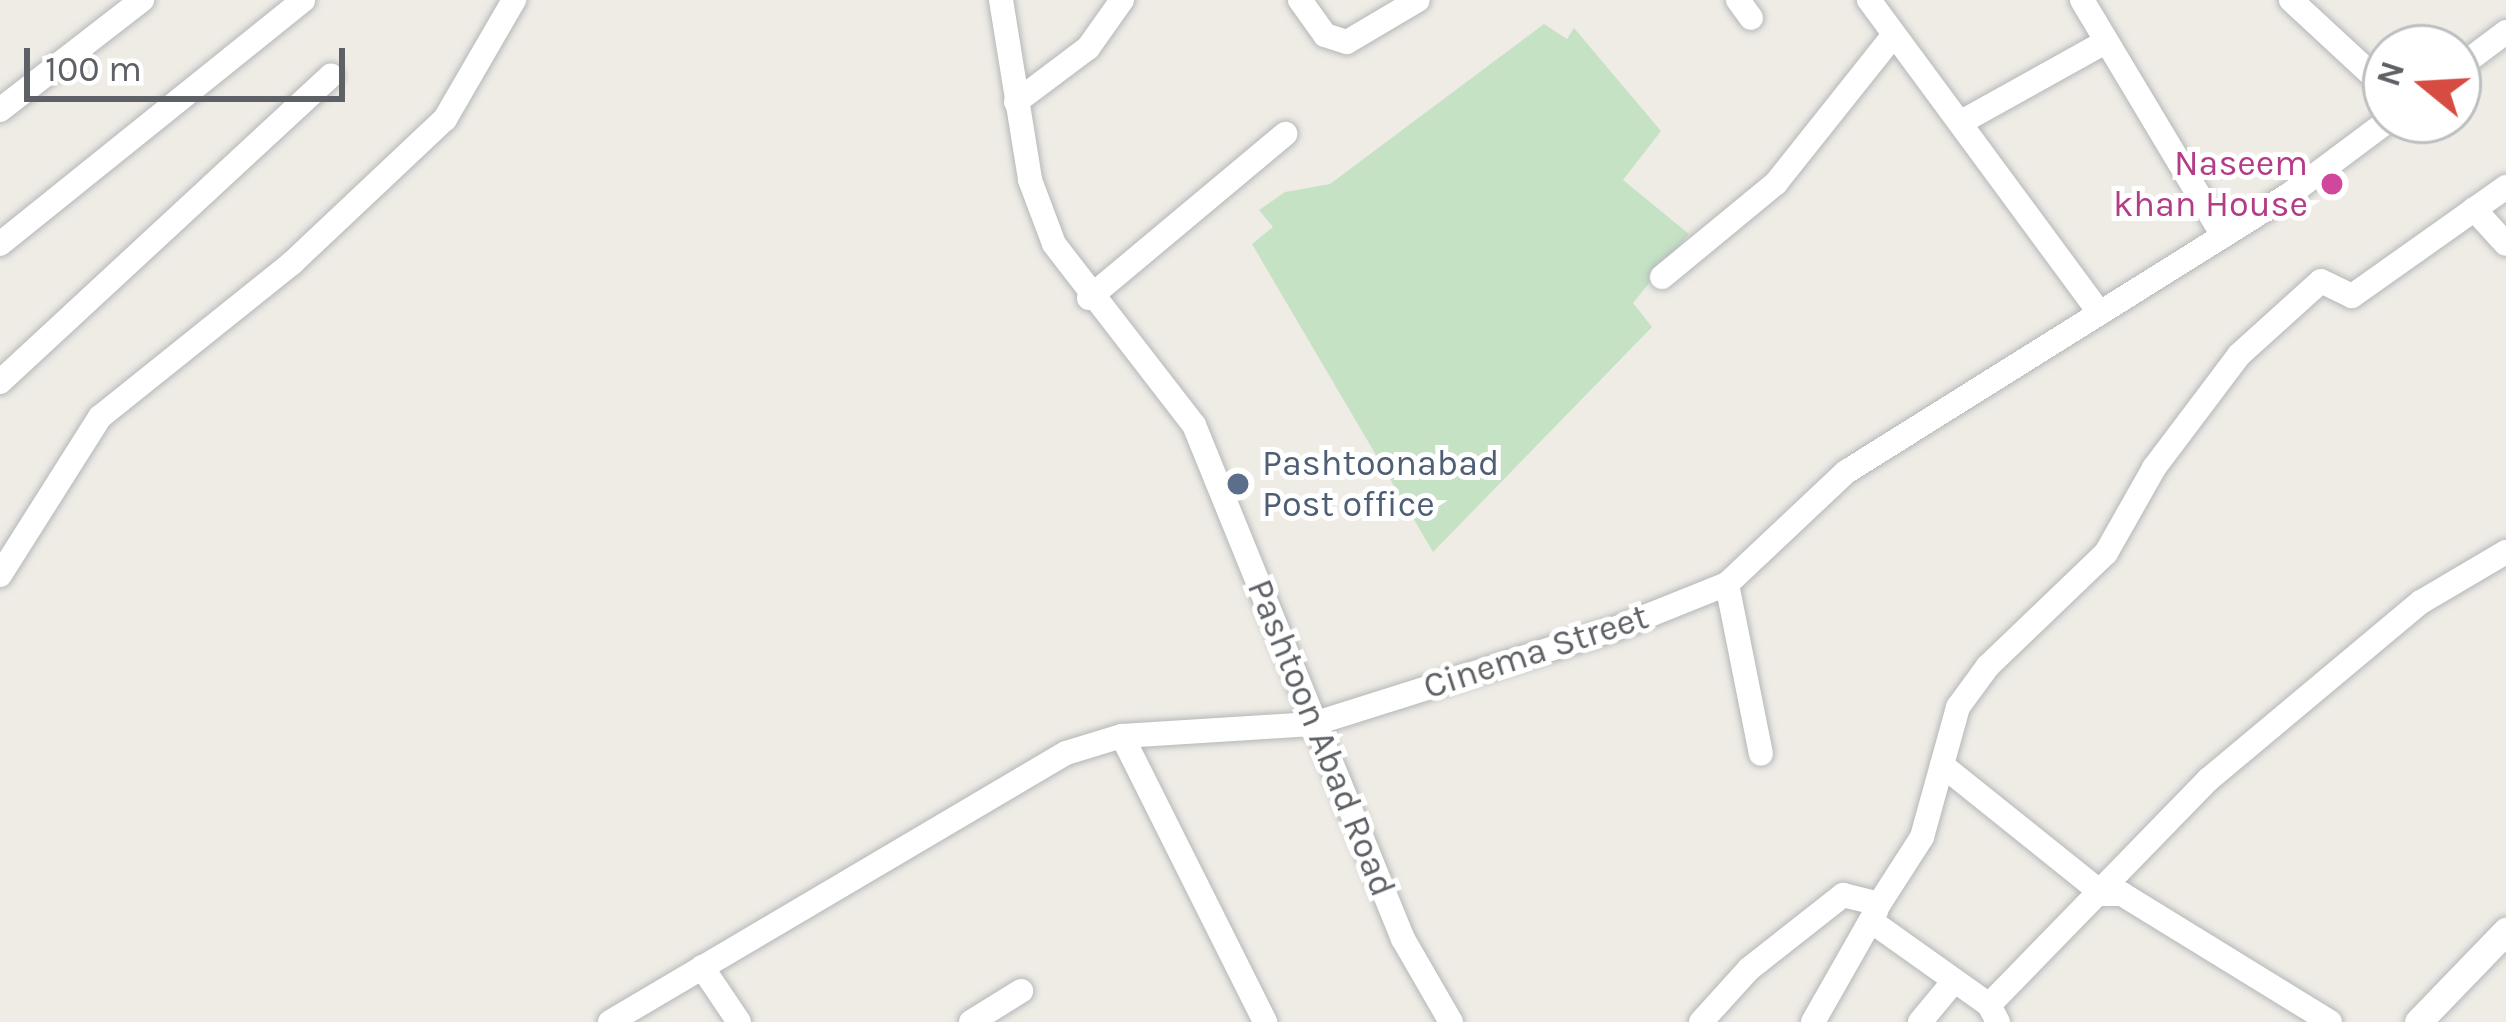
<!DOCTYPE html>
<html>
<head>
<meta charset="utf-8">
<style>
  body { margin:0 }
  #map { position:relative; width:2506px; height:1022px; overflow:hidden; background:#eeece5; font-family:Karla,sans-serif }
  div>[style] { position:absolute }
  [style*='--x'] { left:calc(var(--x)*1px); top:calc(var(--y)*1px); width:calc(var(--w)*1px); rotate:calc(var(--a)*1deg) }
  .green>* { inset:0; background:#c5e2c4 }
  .roads { filter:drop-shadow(0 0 3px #b5b7ba) drop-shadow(0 0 3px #b5b7ba) }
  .minor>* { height:24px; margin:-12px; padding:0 12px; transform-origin:12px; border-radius:12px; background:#fff }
  .tertiary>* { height:27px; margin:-13.5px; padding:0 13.5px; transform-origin:13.5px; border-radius:13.5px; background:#fff }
  .dots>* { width:33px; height:33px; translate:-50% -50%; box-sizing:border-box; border:6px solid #fff; border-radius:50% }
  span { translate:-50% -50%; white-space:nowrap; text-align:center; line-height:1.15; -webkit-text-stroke:10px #fff; paint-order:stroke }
  .hotel-label { font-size:36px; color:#b23c85 }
  .right { translate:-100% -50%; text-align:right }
  .service-label { font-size:36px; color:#4e5e75 }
  .left { translate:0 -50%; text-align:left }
  .street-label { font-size:36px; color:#5d6064 }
  .north { position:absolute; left:2362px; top:24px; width:120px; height:120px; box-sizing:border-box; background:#fff; border:3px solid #bebfc1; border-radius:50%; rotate:288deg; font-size:33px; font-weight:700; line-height:48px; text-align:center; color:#5d6064 }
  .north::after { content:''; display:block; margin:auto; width:42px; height:54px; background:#d64b42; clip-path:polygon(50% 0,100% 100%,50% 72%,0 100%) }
  .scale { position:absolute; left:24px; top:48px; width:321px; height:54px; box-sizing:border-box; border:6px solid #5d6064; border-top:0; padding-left:15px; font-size:36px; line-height:42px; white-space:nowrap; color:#5d6064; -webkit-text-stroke:9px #fff; paint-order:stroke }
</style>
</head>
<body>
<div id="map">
  <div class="green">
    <i style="clip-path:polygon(1544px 24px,1567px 39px,1574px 28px,1661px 131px,1623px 180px,1689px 234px,1633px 303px,1652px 327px,1433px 552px,1252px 244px,1273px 227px,1259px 210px,1285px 192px,1330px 184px)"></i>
  </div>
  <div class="roads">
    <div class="minor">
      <i style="--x:1001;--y:0;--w:182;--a:80.8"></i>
      <i style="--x:1030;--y:180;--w:68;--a:69.4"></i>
      <i style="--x:1054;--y:244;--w:229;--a:52.3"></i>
      <i style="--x:1194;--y:425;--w:555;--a:67.87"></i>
      <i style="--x:1403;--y:939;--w:96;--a:60"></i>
      <i style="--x:1300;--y:0;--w:43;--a:54.5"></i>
      <i style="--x:1325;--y:35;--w:23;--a:18"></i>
      <i style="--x:1347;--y:42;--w:82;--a:-30.6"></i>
      <i style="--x:1738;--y:0;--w:22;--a:54"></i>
      <i style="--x:1869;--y:0;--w:389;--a:53.6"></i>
      <i style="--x:2082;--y:0;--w:275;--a:59.1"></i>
      <i style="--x:2291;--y:0;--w:129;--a:42.8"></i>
      <i style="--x:2458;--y:68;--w:60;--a:-36.9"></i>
      <i style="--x:1016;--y:102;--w:90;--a:-36.9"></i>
      <i style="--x:1088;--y:48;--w:59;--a:-54.7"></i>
      <i style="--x:0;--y:110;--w:180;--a:-37.8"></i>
      <i style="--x:1965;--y:120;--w:160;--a:-29.1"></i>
      <i style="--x:2474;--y:209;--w:47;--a:47.6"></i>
      <i style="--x:0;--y:244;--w:389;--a:-38.8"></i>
      <i style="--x:1662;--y:277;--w:148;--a:-39.5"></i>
      <i style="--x:1776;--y:183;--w:188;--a:-51.5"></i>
      <i style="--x:1089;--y:298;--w:256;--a:-39.9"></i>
      <i style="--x:0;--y:382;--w:451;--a:-42.8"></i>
      <i style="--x:0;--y:575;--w:187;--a:-57.7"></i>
      <i style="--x:100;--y:417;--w:246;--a:-38.7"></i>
      <i style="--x:292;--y:263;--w:210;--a:-43.3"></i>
      <i style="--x:445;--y:119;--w:138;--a:-59.9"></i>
      <i style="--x:1727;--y:584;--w:173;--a:78.7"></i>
      <i style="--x:1122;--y:736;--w:320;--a:63.4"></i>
      <i style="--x:1942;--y:765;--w:206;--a:38.7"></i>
      <i style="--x:2103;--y:894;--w:19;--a:0"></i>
      <i style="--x:2122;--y:894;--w:244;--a:31.6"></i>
      <i style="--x:1871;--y:921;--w:145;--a:35.4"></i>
      <i style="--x:1989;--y:1005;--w:19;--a:62"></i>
      <i style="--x:702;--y:967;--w:66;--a:56.1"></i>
      <i style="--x:1989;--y:1005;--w:315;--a:-45.8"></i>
      <i style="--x:2209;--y:779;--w:276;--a:-39.9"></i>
      <i style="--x:2421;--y:602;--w:99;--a:-30.5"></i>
      <i style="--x:610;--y:1022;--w:529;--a:-30.54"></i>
      <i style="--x:1066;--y:753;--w:59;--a:-16.9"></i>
      <i style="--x:1122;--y:736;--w:191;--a:-3.6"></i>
      <i style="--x:1313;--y:724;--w:317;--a:-17.5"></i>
      <i style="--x:1615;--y:629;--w:121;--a:-21.9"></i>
      <i style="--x:1727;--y:584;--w:163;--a:-43.3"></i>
      <i style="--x:1846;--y:472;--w:524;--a:-32.05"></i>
      <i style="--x:2290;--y:194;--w:124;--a:-36.8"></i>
      <i style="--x:971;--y:1022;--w:59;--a:-31.8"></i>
      <i style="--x:1701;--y:1022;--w:72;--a:-47.8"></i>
      <i style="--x:1749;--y:969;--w:120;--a:-38.2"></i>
      <i style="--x:1843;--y:895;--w:37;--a:14"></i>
      <i style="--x:1879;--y:904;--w:80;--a:-57.3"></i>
      <i style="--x:1922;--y:837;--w:135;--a:-74.5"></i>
      <i style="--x:1958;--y:707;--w:51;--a:-53.8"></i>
      <i style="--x:1988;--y:666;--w:163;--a:-43.8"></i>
      <i style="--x:2106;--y:553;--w:98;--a:-60.5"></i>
      <i style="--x:2154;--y:468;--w:141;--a:-53"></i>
      <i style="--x:2239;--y:355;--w:110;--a:-42.1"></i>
      <i style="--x:2321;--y:281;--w:34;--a:26"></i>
      <i style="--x:2352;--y:296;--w:189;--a:-35.3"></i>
      <i style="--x:1813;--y:1022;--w:128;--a:-60.4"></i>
      <i style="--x:1920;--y:1022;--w:53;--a:-50.3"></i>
    </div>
    <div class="tertiary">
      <i style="--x:2418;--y:1022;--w:127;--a:-46"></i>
    </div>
  </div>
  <div class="dots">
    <i style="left:2332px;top:184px;background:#d1479c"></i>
    <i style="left:1238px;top:484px;background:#5c6f8a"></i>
  </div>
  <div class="hotel-label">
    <span class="right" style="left:2308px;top:184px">Naseem<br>khan House</span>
  </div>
  <div class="service-label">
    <span class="left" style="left:1262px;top:484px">Pashtoonabad<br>Post office</span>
  </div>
  <div class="street-label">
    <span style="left:1536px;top:652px;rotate:-18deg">Cinema Street</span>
    <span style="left:1321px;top:738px;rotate:68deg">Pashtoon Abad Road</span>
  </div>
  <div class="north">N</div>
  <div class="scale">100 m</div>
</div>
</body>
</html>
